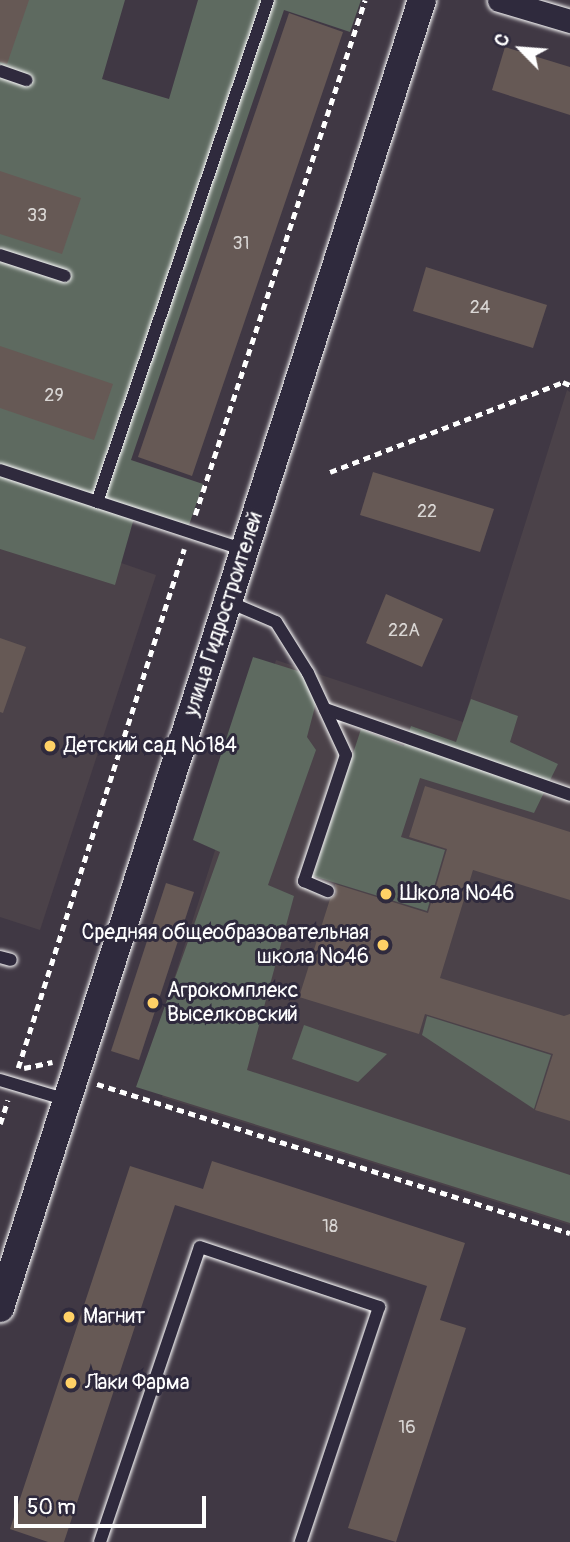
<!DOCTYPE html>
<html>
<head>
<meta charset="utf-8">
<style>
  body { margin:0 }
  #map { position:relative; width:570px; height:1542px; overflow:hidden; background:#403844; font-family:Pangolin,sans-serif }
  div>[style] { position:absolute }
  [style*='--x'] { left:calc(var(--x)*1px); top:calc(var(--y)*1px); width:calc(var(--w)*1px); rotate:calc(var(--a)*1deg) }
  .built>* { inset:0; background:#4b4249 }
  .green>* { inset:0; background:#5e6a60 }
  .building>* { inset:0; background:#665955 }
  .path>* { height:4.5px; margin-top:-2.25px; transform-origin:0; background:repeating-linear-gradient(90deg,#fff 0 7px,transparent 0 12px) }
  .roads { filter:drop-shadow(0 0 2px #fff) drop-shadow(0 0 2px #fff) }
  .service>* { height:12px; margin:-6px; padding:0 6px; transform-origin:6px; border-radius:6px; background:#2f2a3d }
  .minor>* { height:23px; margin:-11.5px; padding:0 11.5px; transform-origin:11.5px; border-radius:11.5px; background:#2f2a3d }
  .tertiary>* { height:28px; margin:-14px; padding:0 14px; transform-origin:14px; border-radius:14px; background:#2f2a3d }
  .dots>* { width:19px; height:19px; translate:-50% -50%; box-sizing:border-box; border:4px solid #2f2a3d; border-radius:50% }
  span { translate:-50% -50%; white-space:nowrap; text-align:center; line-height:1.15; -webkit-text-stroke:6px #2f2a3d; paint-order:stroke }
  .number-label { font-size:18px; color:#d9d6d4 }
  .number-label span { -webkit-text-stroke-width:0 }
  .street-label { font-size:21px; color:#fff }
  .poi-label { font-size:21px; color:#fff }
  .left { translate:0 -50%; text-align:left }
  .right { translate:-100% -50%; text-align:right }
  .north { position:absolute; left:486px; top:14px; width:70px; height:70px; -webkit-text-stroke:5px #2f2a3d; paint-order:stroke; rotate:295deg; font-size:19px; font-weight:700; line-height:28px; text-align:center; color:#fff }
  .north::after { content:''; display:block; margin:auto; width:24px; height:32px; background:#fff; clip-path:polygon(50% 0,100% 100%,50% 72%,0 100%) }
  .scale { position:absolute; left:14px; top:1496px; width:192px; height:32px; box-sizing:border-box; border:4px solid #fff; border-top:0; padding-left:9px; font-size:21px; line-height:24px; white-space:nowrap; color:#fff; -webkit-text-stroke:5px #2f2a3d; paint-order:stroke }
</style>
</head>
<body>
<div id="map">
  <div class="built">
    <i style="clip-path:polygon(567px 390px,570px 392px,570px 1225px,162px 1097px,170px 1073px,146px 1066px,276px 660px,463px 722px)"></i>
    <i style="clip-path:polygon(0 521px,156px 575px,40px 930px,0 917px)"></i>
  </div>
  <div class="green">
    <i style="clip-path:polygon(0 0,125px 0,102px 79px,169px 99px,198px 0,361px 0,350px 32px,284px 10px,131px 460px,203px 484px,188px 528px,136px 511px,115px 585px,0 549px)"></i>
    <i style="clip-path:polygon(253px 657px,301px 672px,317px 699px,307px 737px,316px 750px,268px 885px,294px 896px,247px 1070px,570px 1175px,570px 1223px,136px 1087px,220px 852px,193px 840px)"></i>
    <i style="clip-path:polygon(471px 699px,518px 716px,510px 742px,558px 764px,534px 813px,420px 778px,401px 837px,445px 850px,427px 911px,313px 876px,361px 729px,404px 746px,411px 726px,456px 742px)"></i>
    <i style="clip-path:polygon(427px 1016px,551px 1055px,534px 1109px,422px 1035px)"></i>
    <i style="clip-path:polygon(304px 1025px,387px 1054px,358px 1082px,292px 1059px)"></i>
  </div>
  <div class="building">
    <i style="clip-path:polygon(0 0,29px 0,7px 64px,0 62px)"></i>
    <i style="clip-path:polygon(289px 13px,343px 32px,192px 476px,138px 457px)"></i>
    <i style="clip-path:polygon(505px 47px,570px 67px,570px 115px,492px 90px)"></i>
    <i style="clip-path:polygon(0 171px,81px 198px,62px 254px,0 234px)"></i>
    <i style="clip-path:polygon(426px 267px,547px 305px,533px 348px,413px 311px)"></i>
    <i style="clip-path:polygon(0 346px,113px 384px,94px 440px,0 408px)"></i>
    <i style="clip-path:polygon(373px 472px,494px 509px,480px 552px,360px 515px)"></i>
    <i style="clip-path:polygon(386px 594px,443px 619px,422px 667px,366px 643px)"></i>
    <i style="clip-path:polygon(0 638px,26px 647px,3px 713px,0 712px)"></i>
    <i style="clip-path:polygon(425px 786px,570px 832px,570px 900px,473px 870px,440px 978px,564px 1016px,570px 1014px,570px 1121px,535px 1110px,553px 1054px,425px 1014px,419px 1034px,299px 997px,330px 899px,336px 894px,335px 884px,428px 913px,447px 849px,409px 837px)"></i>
    <i style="clip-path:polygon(166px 883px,194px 892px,139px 1060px,111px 1051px)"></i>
    <i style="clip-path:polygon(212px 1161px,465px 1243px,440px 1320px,466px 1328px,396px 1542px,348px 1528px,427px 1286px,175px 1205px,64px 1542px,48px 1542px,10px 1529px,130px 1166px,203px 1189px)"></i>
  </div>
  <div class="path">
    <i style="--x:330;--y:472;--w:250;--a:-21.1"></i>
    <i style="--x:563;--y:382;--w:8;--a:23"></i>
    <i style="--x:195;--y:515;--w:542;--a:-71.73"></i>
    <i style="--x:18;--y:1068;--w:545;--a:-72.26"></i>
    <i style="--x:24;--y:1068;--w:29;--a:-12"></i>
    <i style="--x:97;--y:1084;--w:496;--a:17.5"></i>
    <i style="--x:0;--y:1124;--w:25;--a:-72"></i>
  </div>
  <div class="roads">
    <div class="service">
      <i style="--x:0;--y:71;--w:28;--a:19"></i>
      <i style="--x:0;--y:255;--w:68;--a:17.9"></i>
      <i style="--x:0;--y:470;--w:258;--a:18.1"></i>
      <i style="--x:97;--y:502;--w:530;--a:-71.19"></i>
      <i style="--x:229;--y:602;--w:51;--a:23.1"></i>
      <i style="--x:276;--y:622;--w:60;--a:57.9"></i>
      <i style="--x:308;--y:673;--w:90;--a:65.1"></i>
      <i style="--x:346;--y:755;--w:133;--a:108.4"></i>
      <i style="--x:304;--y:881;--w:26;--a:23"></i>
      <i style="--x:325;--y:709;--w:260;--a:19.3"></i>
      <i style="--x:0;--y:957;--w:11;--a:15"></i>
      <i style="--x:0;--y:1080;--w:70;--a:16.6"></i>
      <i style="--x:100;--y:1542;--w:311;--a:-71.3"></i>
      <i style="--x:200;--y:1247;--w:189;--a:18.5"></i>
      <i style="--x:379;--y:1307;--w:248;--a:108.4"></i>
    </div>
    <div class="minor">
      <i style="--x:499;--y:0;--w:74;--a:16.5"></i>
    </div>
    <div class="tertiary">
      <i style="--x:0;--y:1308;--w:1374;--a:-72.12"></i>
    </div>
  </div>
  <div class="dots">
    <i style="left:50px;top:746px;background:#ffd166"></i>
    <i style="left:386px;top:894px;background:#ffd166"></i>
    <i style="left:383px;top:945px;background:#ffd166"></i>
    <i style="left:153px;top:1003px;background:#ffd166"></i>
    <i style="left:69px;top:1317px;background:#ffd166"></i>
    <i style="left:71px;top:1383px;background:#ffd166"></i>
  </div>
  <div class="number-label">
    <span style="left:37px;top:216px">33</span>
    <span style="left:241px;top:244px">31</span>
    <span style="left:480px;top:308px">24</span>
    <span style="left:54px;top:396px">29</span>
    <span style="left:427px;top:512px">22</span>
    <span style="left:404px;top:631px">22А</span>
    <span style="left:330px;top:1227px">18</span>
    <span style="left:407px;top:1428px">16</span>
  </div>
  <div class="street-label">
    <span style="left:224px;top:614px;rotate:-72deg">улица Гидростроителей</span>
  </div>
  <div class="poi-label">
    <span class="left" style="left:64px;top:746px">Детский сад №184</span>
    <span class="left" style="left:400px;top:894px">Школа №46</span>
    <span class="right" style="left:369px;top:945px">Средняя общеобразовательная<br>школа №46</span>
    <span class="left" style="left:167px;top:1003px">Агрокомплекс<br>Выселковский</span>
    <span class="left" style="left:83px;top:1317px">Магнит</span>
    <span class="left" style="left:85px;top:1383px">Лаки Фарма</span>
  </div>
  <div class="north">С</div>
  <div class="scale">50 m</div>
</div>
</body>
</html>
